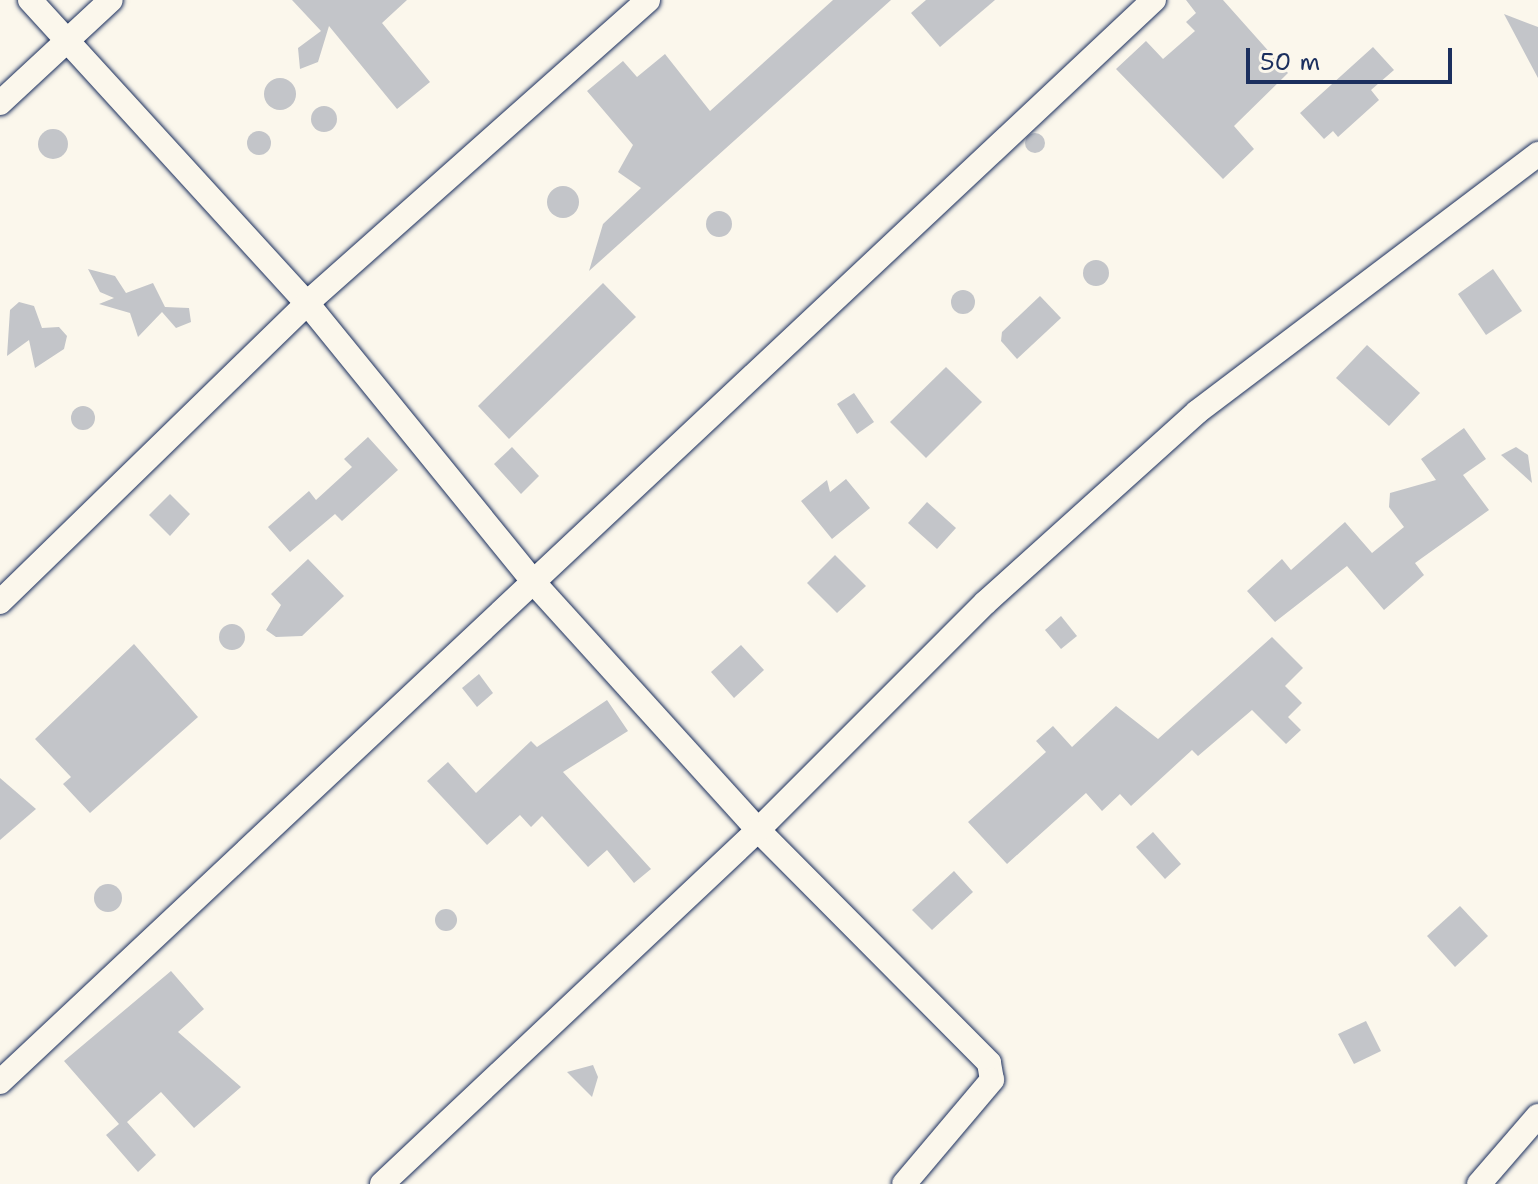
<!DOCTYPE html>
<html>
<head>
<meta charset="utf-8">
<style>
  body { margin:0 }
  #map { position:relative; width:1538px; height:1184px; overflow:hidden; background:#fbf7ec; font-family:"Shantell Sans",sans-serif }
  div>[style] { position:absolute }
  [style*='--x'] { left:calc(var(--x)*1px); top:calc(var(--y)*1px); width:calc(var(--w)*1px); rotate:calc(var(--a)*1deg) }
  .building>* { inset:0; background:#c3c5c9 }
  .round { border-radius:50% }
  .roads { filter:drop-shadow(0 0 2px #1b2f5e) drop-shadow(0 0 2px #1b2f5e) }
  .minor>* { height:24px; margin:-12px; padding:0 12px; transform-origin:12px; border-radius:12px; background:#fbf7ec }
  span { translate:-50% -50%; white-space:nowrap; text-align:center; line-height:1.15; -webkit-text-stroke:8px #fbf7ec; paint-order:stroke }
  .scale { position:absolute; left:1246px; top:48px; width:206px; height:36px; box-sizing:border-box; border:4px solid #1b2f5e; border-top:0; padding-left:10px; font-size:24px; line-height:28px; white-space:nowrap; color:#1b2f5e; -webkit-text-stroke:6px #fbf7ec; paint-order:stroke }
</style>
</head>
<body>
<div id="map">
  <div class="building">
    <i style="clip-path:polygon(292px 0,407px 0,382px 23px,430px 82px,397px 109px,329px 26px,318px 62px,300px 69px,298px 48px,321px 31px)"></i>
    <i style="clip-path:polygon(833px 0,891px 0,589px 271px,603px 224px,641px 188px,618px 172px,633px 145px,587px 91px,623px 61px,637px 77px,665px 54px,710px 111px)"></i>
    <i style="clip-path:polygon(926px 0,995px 0,940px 47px,911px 13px)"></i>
    <i style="clip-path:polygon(1186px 0,1223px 0,1288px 73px,1234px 126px,1254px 149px,1223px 179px,1116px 69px,1146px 41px,1163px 59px,1195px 31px,1186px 22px,1196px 13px)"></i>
    <i style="clip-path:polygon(1504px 14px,1538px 27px,1538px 78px)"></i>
    <i style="clip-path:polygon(1373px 47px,1394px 70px,1371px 90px,1379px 100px,1338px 137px,1333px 131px,1324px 139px,1300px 113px)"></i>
    <i class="round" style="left:264px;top:78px;width:32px;height:32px"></i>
    <i class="round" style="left:311px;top:106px;width:26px;height:26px"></i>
    <i class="round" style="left:38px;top:129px;width:30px;height:30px"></i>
    <i class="round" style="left:247px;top:131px;width:24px;height:24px"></i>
    <i class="round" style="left:1025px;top:133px;width:20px;height:20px"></i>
    <i class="round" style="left:547px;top:186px;width:32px;height:32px"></i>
    <i class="round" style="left:706px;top:211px;width:26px;height:26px"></i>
    <i class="round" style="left:1083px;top:260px;width:26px;height:26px"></i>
    <i style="clip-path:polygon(88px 269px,115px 276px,126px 293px,153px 283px,165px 307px,189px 308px,191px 322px,176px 328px,162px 312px,138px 337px,130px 313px,99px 304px,114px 298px,100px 292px)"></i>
    <i style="clip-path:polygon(1493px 269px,1522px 311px,1486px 335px,1458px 294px)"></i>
    <i style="clip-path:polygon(603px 283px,636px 317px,509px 439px,478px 406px)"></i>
    <i class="round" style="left:951px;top:290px;width:24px;height:24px"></i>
    <i style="clip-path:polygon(1040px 296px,1061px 318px,1017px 359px,1001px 341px,1002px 332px)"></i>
    <i style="clip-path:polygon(19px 302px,34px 306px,42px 328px,59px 327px,67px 336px,64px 349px,35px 368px,29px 340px,7px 356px,10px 310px)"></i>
    <i style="clip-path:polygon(1367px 345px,1420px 393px,1389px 426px,1336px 378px)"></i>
    <i style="clip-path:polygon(946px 367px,982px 402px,926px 458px,890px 422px)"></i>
    <i style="clip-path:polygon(854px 393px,874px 422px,857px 434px,837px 404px)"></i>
    <i class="round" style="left:71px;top:406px;width:24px;height:24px"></i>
    <i style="clip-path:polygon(1464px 428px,1486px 459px,1463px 475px,1489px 510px,1415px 563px,1424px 575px,1384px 610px,1347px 566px,1275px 622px,1247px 591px,1282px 559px,1291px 570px,1345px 522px,1372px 553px,1404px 527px,1389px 507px,1390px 493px,1436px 480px,1421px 459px)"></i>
    <i style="clip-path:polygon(368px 437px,398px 470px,342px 521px,335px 514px,290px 552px,268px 527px,309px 491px,316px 500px,352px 467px,344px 459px)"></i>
    <i style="clip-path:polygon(512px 447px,539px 476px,521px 494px,494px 464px)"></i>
    <i style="clip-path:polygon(1516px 447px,1528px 455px,1532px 483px,1501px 455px)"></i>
    <i style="clip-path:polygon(846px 479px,870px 508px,832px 539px,801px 501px,827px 480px,830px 492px)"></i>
    <i style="clip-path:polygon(170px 494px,190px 514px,170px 536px,149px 515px)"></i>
    <i style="clip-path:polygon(927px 502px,956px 528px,937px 549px,908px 523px)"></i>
    <i style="clip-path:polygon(835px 555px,866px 586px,837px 613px,807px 583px)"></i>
    <i style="clip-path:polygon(308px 559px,344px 596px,302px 636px,276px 637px,266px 630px,281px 605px,271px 594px)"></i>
    <i style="clip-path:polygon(1061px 616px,1077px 636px,1061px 649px,1045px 630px)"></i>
    <i class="round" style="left:219px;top:624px;width:26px;height:26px"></i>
    <i style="clip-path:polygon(1272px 637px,1303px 668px,1285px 686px,1302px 703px,1288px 717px,1301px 730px,1286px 744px,1252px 710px,1198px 756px,1192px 750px,1131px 806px,1120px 794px,1102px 811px,1086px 793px,1007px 864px,968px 822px,1046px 752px,1036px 741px,1053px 726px,1072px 747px,1116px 706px,1158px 739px)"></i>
    <i style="clip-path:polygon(134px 644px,198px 717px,90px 813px,63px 784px,71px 777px,35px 739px)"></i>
    <i style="clip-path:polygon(741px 645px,764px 670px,734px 698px,711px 672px)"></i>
    <i style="clip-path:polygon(479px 674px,493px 693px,477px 707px,462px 688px)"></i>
    <i style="clip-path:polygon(607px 700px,628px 731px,563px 772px,651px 869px,634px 883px,607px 850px,588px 867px,542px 816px,531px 827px,520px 815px,487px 845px,427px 781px,448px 762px,476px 793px,531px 741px,537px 747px)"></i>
    <i style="clip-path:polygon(0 778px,36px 809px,0 840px)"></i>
    <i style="clip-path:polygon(1153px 832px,1181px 864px,1165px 879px,1136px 847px)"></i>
    <i style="clip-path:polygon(954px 871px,973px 892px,932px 930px,912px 910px)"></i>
    <i class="round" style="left:94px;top:884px;width:28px;height:28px"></i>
    <i style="clip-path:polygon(1460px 906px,1488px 936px,1455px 967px,1427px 936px)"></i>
    <i class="round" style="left:435px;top:909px;width:22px;height:22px"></i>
    <i style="clip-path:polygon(171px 971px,204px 1009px,178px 1032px,241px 1087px,194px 1128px,161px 1092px,127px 1122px,156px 1155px,138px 1172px,106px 1135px,119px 1124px,64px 1061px)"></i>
    <i style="clip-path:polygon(1366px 1021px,1381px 1051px,1354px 1064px,1338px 1034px)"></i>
    <i style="clip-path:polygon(593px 1065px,598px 1077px,592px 1097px,567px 1072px)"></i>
  </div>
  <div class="roads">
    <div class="minor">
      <i style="--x:30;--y:0;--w:411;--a:47.6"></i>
      <i style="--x:307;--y:303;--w:363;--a:50.9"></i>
      <i style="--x:536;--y:585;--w:331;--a:47.8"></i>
      <i style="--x:758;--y:830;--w:328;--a:45.2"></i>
      <i style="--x:989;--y:1063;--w:17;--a:80"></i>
      <i style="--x:992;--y:1080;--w:136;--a:130.2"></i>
      <i style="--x:0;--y:103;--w:151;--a:-42.9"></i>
      <i style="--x:0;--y:602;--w:429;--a:-44.2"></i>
      <i style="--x:307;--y:303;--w:456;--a:-41.6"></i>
      <i style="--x:0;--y:1082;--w:1582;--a:-43.16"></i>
      <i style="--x:382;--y:1184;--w:516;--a:-43.27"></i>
      <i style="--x:758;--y:830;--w:321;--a:-45"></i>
      <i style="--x:985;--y:603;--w:285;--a:-42"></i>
      <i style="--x:1197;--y:412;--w:428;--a:-37.1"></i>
      <i style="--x:1479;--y:1184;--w:90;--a:-49.1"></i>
    </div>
  </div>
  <div class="scale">50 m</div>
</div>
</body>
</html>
